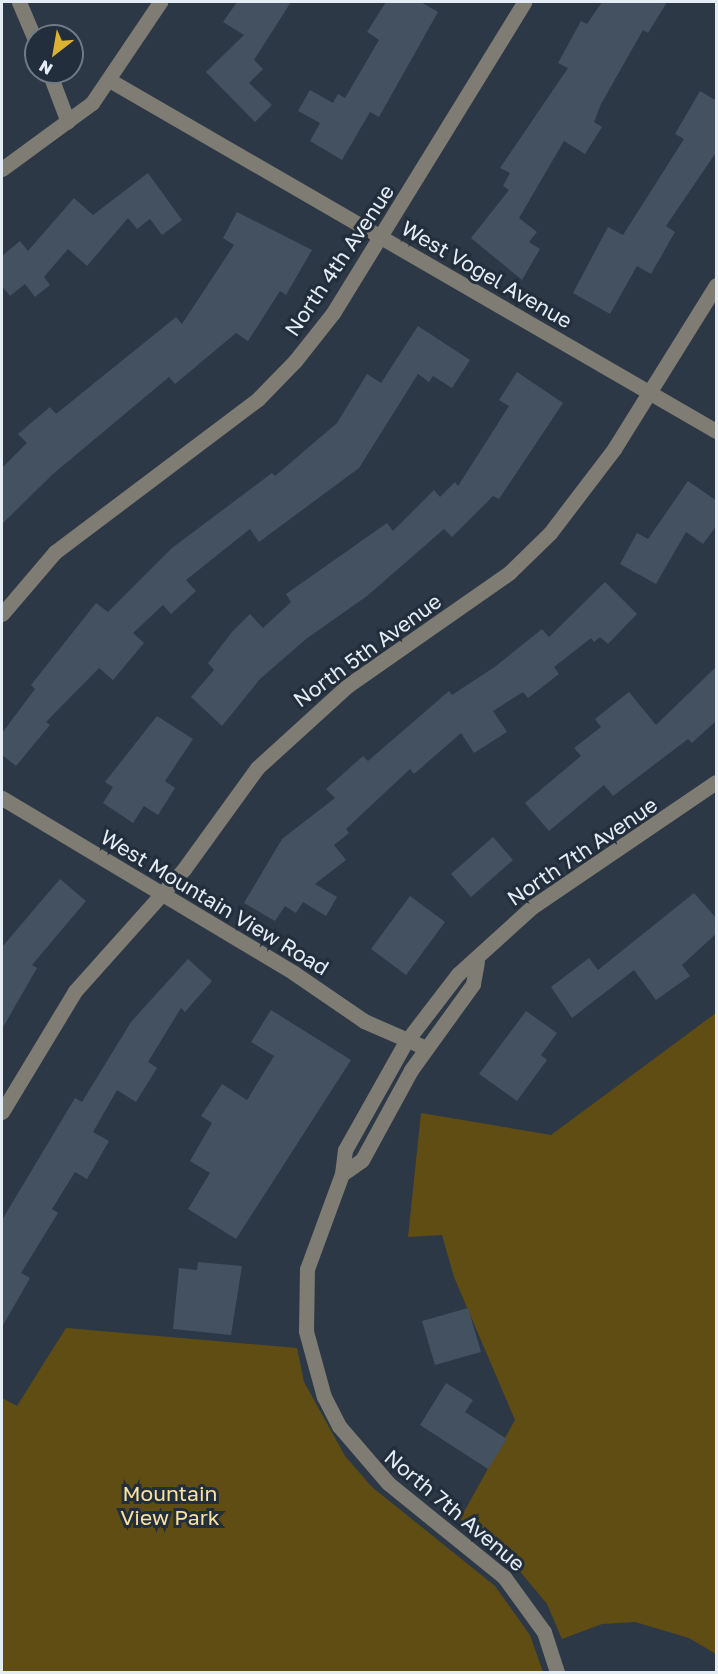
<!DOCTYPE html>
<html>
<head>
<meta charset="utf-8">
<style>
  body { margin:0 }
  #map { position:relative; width:718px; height:1674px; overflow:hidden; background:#2c3846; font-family:"Golos Text",sans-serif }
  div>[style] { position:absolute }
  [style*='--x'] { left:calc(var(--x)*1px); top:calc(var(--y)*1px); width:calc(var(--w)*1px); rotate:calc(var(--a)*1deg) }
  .green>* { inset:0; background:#604d14 }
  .building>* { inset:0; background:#445160 }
  .minor>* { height:15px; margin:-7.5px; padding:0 7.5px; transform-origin:7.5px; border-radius:7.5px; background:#7f7c73 }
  span { translate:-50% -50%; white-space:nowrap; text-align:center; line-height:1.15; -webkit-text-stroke:6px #222e3b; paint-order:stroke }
  .street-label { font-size:21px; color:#e4ecf5 }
  .park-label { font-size:21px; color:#fae19c }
  .frame { position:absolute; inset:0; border:3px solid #e4ecf5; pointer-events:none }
  .north { position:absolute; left:24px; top:24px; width:60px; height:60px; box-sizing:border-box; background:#222e3b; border:2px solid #707a85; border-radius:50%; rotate:211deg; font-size:16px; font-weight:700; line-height:24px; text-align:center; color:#e4ecf5 }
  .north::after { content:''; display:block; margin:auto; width:21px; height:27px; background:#dbb233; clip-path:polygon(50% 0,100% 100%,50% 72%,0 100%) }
</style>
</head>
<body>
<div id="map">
  <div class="green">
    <i style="clip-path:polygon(716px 1013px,716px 1654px,689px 1638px,635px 1622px,602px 1624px,562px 1639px,547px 1604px,518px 1569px,460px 1519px,515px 1420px,454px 1277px,442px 1235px,408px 1237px,421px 1113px,551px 1135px)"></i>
    <i style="clip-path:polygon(66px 1328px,297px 1348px,304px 1382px,345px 1456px,372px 1487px,495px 1586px,530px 1635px,543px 1672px,2px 1672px,2px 1398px,17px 1406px)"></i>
  </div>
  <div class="building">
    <i style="clip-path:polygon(237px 2px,291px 2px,254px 60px,263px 69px,249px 83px,272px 105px,255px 122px,206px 72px,244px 35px,223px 22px)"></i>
    <i style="clip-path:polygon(386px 2px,421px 2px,438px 12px,379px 117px,370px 112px,342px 160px,310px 141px,320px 123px,298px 111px,310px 90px,333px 103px,338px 94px,345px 98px,379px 40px,367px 32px)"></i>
    <i style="clip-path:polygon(602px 2px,667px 2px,648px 33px,643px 30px,601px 104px,594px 122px,602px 127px,585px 154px,564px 141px,519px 218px,537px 232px,529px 242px,540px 249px,522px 280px,471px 238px,509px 190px,503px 186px,510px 173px,500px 168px,568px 68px,558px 63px,581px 21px,587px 24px)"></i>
    <i style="clip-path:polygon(700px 91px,717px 101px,717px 151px,666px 226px,675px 232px,651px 274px,637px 266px,610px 314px,573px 293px,608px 227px,623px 235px,684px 139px,675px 134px)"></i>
    <i style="clip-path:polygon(148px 173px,182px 220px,162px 235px,150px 219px,137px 229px,128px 218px,87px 266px,68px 249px,44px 277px,50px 285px,35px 297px,25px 284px,10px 296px,2px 286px,2px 256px,20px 241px,28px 251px,74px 198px,93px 215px)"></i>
    <i style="clip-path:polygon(237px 212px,312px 250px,286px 295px,280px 291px,248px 341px,236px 333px,175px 384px,169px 377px,53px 474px,2px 524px,2px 468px,27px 443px,18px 434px,50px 407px,56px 414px,176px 317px,182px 324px,234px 245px,223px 238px)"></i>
    <i style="clip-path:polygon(418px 326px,470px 360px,452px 388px,433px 376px,429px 382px,418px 374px,359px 468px,259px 542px,250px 529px,186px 580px,196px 591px,171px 614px,163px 605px,133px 633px,144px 643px,113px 680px,99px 668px,46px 722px,50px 725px,16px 766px,2px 755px,2px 733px,35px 689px,31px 685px,96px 603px,108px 612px,172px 548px,272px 473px,275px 476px,337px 423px,367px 374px,381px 383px)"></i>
    <i style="clip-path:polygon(517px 372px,563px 403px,499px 499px,493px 496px,452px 537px,444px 529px,367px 596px,306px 639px,260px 679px,222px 726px,191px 697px,214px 670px,208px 663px,232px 632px,250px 614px,263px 628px,291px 602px,286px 594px,387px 523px,393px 531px,434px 490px,440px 497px,455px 482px,458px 486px,509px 406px,499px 400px)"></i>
    <i style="clip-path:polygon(688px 481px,717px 501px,717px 525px,703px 544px,686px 532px,656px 584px,620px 564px,637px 533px,648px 539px)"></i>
    <i style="clip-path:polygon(605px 582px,637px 614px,608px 644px,600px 637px,594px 642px,591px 638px,554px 667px,559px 674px,528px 698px,523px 692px,493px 711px,507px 732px,474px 753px,461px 733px,414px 774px,410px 769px,346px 829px,349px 833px,334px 845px,346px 860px,315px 884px,337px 897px,326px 916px,303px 902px,296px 913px,285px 906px,275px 921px,244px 903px,282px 839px,335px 798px,326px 789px,363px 756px,368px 761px,449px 691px,452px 695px,496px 666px,542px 629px,549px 637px)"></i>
    <i style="clip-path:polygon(717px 666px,717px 720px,692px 743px,688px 739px,613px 796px,604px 785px,549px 831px,525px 803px,581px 756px,574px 748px,601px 727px,595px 719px,629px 692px,656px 725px)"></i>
    <i style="clip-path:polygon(157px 716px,193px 739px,165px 781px,175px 788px,158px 815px,144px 806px,133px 823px,103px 803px,113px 787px,105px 782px)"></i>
    <i style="clip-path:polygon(493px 837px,513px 860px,471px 897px,451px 874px)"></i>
    <i style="clip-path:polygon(60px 879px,86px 901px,32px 965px,37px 968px,2px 1029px,2px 947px)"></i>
    <i style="clip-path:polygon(694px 893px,717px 919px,717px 933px,682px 965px,690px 976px,656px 1000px,634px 970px,572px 1018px,551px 987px,589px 958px,598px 970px)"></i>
    <i style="clip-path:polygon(410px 896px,445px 922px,406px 975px,371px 949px)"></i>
    <i style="clip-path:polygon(188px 959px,212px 981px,185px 1012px,181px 1008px,148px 1062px,157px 1068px,136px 1102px,117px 1090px,93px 1132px,109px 1141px,87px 1179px,75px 1172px,52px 1209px,58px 1213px,21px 1273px,30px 1278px,2px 1327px,2px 1220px,75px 1098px,82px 1102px,131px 1022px)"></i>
    <i style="clip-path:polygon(271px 1010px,351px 1060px,236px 1239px,188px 1209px,210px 1173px,190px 1161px,212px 1123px,201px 1116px,222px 1084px,247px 1100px,274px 1056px,251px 1042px)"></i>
    <i style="clip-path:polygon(526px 1011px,557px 1033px,541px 1055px,547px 1060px,517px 1101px,479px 1074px)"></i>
    <i style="clip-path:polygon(198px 1262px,242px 1266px,231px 1335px,173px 1329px,179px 1268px,197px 1270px)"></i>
    <i style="clip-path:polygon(468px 1308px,481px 1352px,435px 1365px,422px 1321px)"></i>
    <i style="clip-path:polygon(446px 1383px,473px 1400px,465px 1412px,507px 1439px,488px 1469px,420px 1425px)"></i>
  </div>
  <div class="minor">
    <i style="--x:19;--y:2;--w:43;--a:67"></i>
    <i style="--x:49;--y:72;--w:53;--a:69.2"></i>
    <i style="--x:111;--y:81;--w:699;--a:30.05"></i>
    <i style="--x:2;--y:169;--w:112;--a:-36.3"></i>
    <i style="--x:92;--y:103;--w:122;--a:-56"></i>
    <i style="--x:2;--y:614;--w:82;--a:-49.5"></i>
    <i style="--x:55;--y:552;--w:254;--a:-37"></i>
    <i style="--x:258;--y:399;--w:53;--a:-45.8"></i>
    <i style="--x:295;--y:361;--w:61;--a:-51.6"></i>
    <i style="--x:333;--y:313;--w:365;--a:-58.4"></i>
    <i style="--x:2;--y:798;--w:340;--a:30.9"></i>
    <i style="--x:294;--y:973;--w:85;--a:34.4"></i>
    <i style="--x:364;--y:1021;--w:68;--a:23.5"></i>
    <i style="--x:2;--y:1112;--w:141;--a:-58.9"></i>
    <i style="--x:75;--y:991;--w:164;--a:-48.2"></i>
    <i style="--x:184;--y:869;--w:125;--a:-54.1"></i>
    <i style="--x:257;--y:768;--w:122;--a:-42.3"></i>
    <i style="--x:347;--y:686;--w:198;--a:-34.9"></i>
    <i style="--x:509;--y:573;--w:57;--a:-44.3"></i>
    <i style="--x:550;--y:533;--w:106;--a:-52.7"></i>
    <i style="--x:614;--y:449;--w:193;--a:-58.1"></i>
    <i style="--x:342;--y:1174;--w:24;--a:-35"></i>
    <i style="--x:362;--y:1160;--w:102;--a:-61.4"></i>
    <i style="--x:411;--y:1070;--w:106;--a:-54.2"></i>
    <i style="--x:473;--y:984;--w:23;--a:-80"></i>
    <i style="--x:557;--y:1672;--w:42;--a:-108"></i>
    <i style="--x:544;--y:1632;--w:68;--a:-126"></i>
    <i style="--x:504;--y:1577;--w:149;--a:-141"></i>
    <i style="--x:388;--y:1483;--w:75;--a:-130.7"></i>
    <i style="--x:339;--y:1426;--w:33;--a:-117"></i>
    <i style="--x:324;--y:1397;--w:68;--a:-105.3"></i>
    <i style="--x:306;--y:1331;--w:62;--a:-89.1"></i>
    <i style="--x:307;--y:1269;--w:101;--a:-69.8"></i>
    <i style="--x:342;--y:1174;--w:24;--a:-83"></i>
    <i style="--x:345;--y:1150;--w:123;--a:-60.7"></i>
    <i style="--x:405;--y:1043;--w:87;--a:-52.5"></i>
    <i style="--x:458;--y:974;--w:100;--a:-42.2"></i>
    <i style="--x:532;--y:907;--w:222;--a:-34.2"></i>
  </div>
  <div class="street-label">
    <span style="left:339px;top:260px;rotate:-56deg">North 4th Avenue</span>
    <span style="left:487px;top:274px;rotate:30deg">West Vogel Avenue</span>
    <span style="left:367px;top:650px;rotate:-36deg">North 5th Avenue</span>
    <span style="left:582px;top:851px;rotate:-34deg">North 7th Avenue</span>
    <span style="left:215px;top:902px;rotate:31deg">West Mountain View Road</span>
    <span style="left:455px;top:1510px;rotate:40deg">North 7th Avenue</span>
  </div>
  <div class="park-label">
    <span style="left:170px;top:1505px">Mountain<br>View Park</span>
  </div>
  <div class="frame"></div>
  <div class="north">N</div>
</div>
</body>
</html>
